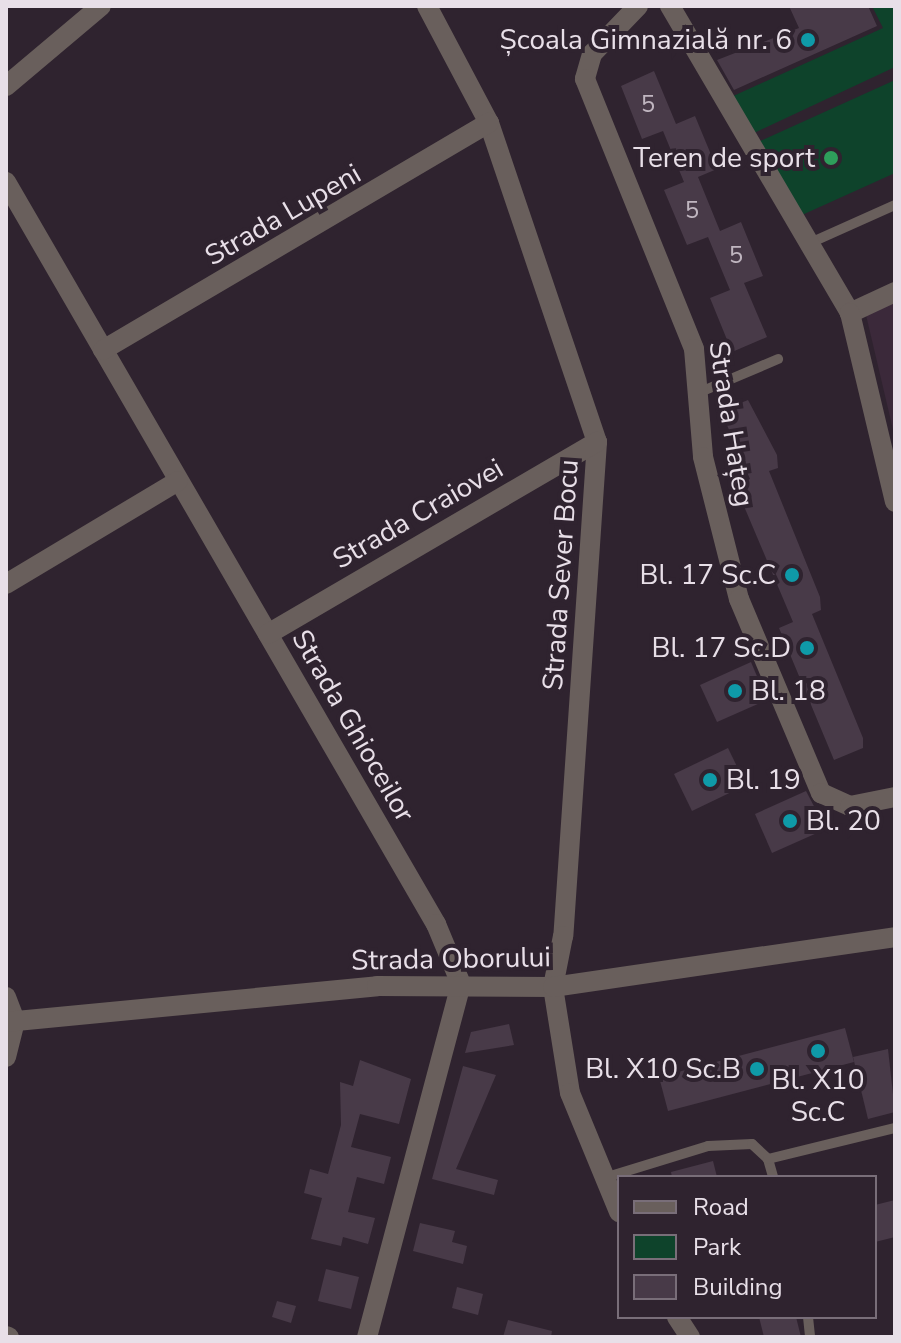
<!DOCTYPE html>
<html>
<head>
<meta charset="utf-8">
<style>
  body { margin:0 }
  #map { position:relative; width:901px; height:1343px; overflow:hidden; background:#2f232f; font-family:"Nunito Sans",sans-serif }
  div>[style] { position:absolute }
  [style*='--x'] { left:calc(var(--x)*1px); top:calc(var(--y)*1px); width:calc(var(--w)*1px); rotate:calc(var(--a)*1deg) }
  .built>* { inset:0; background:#3b293a }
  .green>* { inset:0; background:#0e432b }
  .building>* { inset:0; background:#483a48 }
  .service>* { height:10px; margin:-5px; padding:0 5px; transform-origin:5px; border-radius:5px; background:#695f5c }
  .minor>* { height:20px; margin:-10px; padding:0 10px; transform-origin:10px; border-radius:10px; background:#695f5c }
  .tertiary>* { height:20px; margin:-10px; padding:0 10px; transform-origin:10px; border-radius:10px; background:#695f5c }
  .dots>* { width:22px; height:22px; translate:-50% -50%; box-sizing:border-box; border:4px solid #2f232f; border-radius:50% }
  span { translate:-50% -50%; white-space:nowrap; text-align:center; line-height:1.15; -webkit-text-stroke:8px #2f232f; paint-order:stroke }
  .number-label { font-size:24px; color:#c0b6c0 }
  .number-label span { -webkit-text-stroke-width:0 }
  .poi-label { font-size:28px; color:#e8dfe8 }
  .right { translate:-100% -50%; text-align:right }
  .left { translate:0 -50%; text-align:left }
  .street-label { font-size:28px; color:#e8dfe8 }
  .frame { position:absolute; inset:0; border:8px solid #e8dfe8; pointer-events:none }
  .legend { position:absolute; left:617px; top:1175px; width:260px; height:144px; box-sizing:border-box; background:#2f232f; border:2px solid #796e79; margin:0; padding:10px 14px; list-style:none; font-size:24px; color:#e8dfe8 }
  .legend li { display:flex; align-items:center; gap:16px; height:40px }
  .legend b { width:40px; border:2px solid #796e79 }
</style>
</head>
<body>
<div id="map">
  <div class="built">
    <i style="clip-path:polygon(895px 301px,895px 438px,866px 315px)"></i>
  </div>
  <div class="green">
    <i style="clip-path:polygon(872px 6px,895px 6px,895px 67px,754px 133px,731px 97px,883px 28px)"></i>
    <i style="clip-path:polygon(895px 80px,895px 173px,802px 215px,758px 142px)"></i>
  </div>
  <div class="building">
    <i style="clip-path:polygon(789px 6px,868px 6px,877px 26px,734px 90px,717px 60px,799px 28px)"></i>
    <i style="clip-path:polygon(654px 71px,676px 124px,695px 116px,717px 169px,698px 177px,720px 231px,741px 222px,763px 276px,744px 283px,767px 337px,732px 352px,710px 298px,730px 290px,708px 237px,687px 245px,664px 190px,684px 182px,663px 131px,642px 139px,621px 86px)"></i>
    <i style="clip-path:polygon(748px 400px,777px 455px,778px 468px,769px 471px,820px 597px,821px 610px,812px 614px,863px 738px,863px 748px,834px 760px,779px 628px,793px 622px,735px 485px,750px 479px,721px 411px)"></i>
    <i style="clip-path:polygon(751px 662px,767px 700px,717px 722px,700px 685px)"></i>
    <i style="clip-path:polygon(728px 748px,746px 785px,692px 811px,674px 774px)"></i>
    <i style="clip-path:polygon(806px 791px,826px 829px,772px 853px,755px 814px)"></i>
    <i style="clip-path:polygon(509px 1024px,514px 1045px,465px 1053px,471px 1032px)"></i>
    <i style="clip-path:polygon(845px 1028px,854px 1062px,668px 1111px,659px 1077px)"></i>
    <i style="clip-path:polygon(888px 1049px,895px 1112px,868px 1119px,853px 1057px)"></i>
    <i style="clip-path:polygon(360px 1060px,411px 1079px,399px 1124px,360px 1114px,351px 1147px,391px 1157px,384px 1184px,357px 1177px,348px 1212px,375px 1218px,368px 1244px,343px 1237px,341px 1246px,311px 1239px,322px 1198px,304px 1193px,310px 1169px,328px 1174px,341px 1125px,340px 1082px,353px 1086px)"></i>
    <i style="clip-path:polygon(463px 1066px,496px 1075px,456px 1169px,498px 1180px,494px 1195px,432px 1179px)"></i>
    <i style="clip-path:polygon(713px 1161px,717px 1177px,672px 1177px,671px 1172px)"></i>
    <i style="clip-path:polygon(895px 1200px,895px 1237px,875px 1242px,875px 1205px)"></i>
    <i style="clip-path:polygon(420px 1223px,455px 1231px,452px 1242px,467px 1246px,463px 1264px,413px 1251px)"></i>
    <i style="clip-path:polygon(326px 1269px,359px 1277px,351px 1309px,318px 1301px)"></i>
    <i style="clip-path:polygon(457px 1287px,483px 1294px,478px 1315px,452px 1308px)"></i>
    <i style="clip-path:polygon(277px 1301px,296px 1306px,291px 1323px,272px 1317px)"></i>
    <i style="clip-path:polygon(759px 1317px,796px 1317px,801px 1337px,764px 1337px)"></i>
    <i style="clip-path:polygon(508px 1320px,552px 1331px,551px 1337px,503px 1337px)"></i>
  </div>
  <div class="service">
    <i style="--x:810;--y:243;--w:93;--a:-24.1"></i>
    <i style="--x:698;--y:393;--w:87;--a:-23"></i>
    <i style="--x:768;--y:1159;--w:19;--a:74"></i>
    <i style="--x:604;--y:1178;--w:109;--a:-17.1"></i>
    <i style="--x:708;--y:1146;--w:44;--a:-2.6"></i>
    <i style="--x:752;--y:1144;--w:22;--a:43"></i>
    <i style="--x:768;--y:1159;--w:131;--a:-13.7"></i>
    <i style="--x:808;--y:1317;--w:20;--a:84"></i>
  </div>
  <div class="minor">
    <i style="--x:427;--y:6;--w:132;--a:62.1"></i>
    <i style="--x:489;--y:123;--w:337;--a:71.3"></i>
    <i style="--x:597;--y:442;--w:495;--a:93.9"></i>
    <i style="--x:563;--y:936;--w:52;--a:101.1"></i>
    <i style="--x:553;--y:987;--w:107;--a:80.9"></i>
    <i style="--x:570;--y:1093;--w:129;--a:67.6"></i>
    <i style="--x:638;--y:6;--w:66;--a:133.8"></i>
    <i style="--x:592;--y:54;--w:26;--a:106"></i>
    <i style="--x:585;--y:79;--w:291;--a:68"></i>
    <i style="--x:694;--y:349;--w:108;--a:85.2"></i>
    <i style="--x:703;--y:457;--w:146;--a:75.8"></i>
    <i style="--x:739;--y:599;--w:211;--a:67.1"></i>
    <i style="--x:821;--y:793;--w:32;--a:24"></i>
    <i style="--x:850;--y:806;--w:46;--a:-11.3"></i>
    <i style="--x:670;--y:6;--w:356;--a:59.6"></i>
    <i style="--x:6;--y:182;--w:858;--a:59.91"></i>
    <i style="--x:436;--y:924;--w:65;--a:67.4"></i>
    <i style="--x:461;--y:984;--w:365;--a:104.9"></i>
    <i style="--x:103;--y:350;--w:448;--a:-30.5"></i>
    <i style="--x:6;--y:584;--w:200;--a:-30.9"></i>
    <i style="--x:268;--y:634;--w:381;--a:-30.3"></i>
    <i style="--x:6;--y:997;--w:26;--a:69"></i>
    <i style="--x:15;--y:1021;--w:37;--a:104"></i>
    <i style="--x:677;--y:1317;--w:24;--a:57"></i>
    <i style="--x:6;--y:1336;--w:3;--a:18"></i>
  </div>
  <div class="tertiary">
    <i style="--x:6;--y:86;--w:124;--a:-40.1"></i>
    <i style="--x:895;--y:292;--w:50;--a:155"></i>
    <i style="--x:850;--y:313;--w:194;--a:76.6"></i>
    <i style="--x:6;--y:1022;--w:373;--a:-5.5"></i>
    <i style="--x:377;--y:986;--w:176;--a:0.3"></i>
    <i style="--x:553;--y:987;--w:346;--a:-8.3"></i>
  </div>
  <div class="dots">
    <i style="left:808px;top:40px;background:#0f9aa8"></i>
    <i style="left:831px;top:158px;background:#2e9e5b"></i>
    <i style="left:792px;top:575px;background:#0f9aa8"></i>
    <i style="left:807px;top:648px;background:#0f9aa8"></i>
    <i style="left:735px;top:691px;background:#0f9aa8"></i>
    <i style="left:710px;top:780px;background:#0f9aa8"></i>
    <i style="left:790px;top:821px;background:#0f9aa8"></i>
    <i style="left:818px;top:1051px;background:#0f9aa8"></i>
    <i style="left:757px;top:1069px;background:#0f9aa8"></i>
  </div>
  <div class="number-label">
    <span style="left:648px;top:105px">5</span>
    <span style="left:692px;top:211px">5</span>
    <span style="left:736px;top:256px">5</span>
  </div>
  <div class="poi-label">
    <span class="right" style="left:792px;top:40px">Școala Gimnazială nr. 6</span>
    <span class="right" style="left:815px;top:158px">Teren de sport</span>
    <span class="right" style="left:776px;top:575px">Bl. 17 Sc.C</span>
    <span class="right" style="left:791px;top:648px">Bl. 17 Sc.D</span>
    <span class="left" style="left:751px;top:691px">Bl. 18</span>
    <span class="left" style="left:726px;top:780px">Bl. 19</span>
    <span class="left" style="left:806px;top:821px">Bl. 20</span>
    <span class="right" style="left:741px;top:1069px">Bl. X10 Sc.B</span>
    <span style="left:818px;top:1096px">Bl. X10<br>Sc.C</span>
  </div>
  <div class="street-label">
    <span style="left:283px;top:215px;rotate:-30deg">Strada Lupeni</span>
    <span style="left:731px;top:424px;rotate:81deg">Strada Hațeg</span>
    <span style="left:418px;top:514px;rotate:-30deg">Strada Craiovei</span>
    <span style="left:561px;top:575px;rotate:-86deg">Strada Sever Bocu</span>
    <span style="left:353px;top:726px;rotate:60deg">Strada Ghioceilor</span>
    <span style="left:451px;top:959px;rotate:-1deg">Strada Oborului</span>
  </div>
  <div class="frame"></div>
  <ul class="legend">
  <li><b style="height:10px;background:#695f5c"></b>Road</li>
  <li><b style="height:22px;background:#0e432b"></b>Park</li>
  <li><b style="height:22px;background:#483a48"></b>Building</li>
  </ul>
</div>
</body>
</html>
